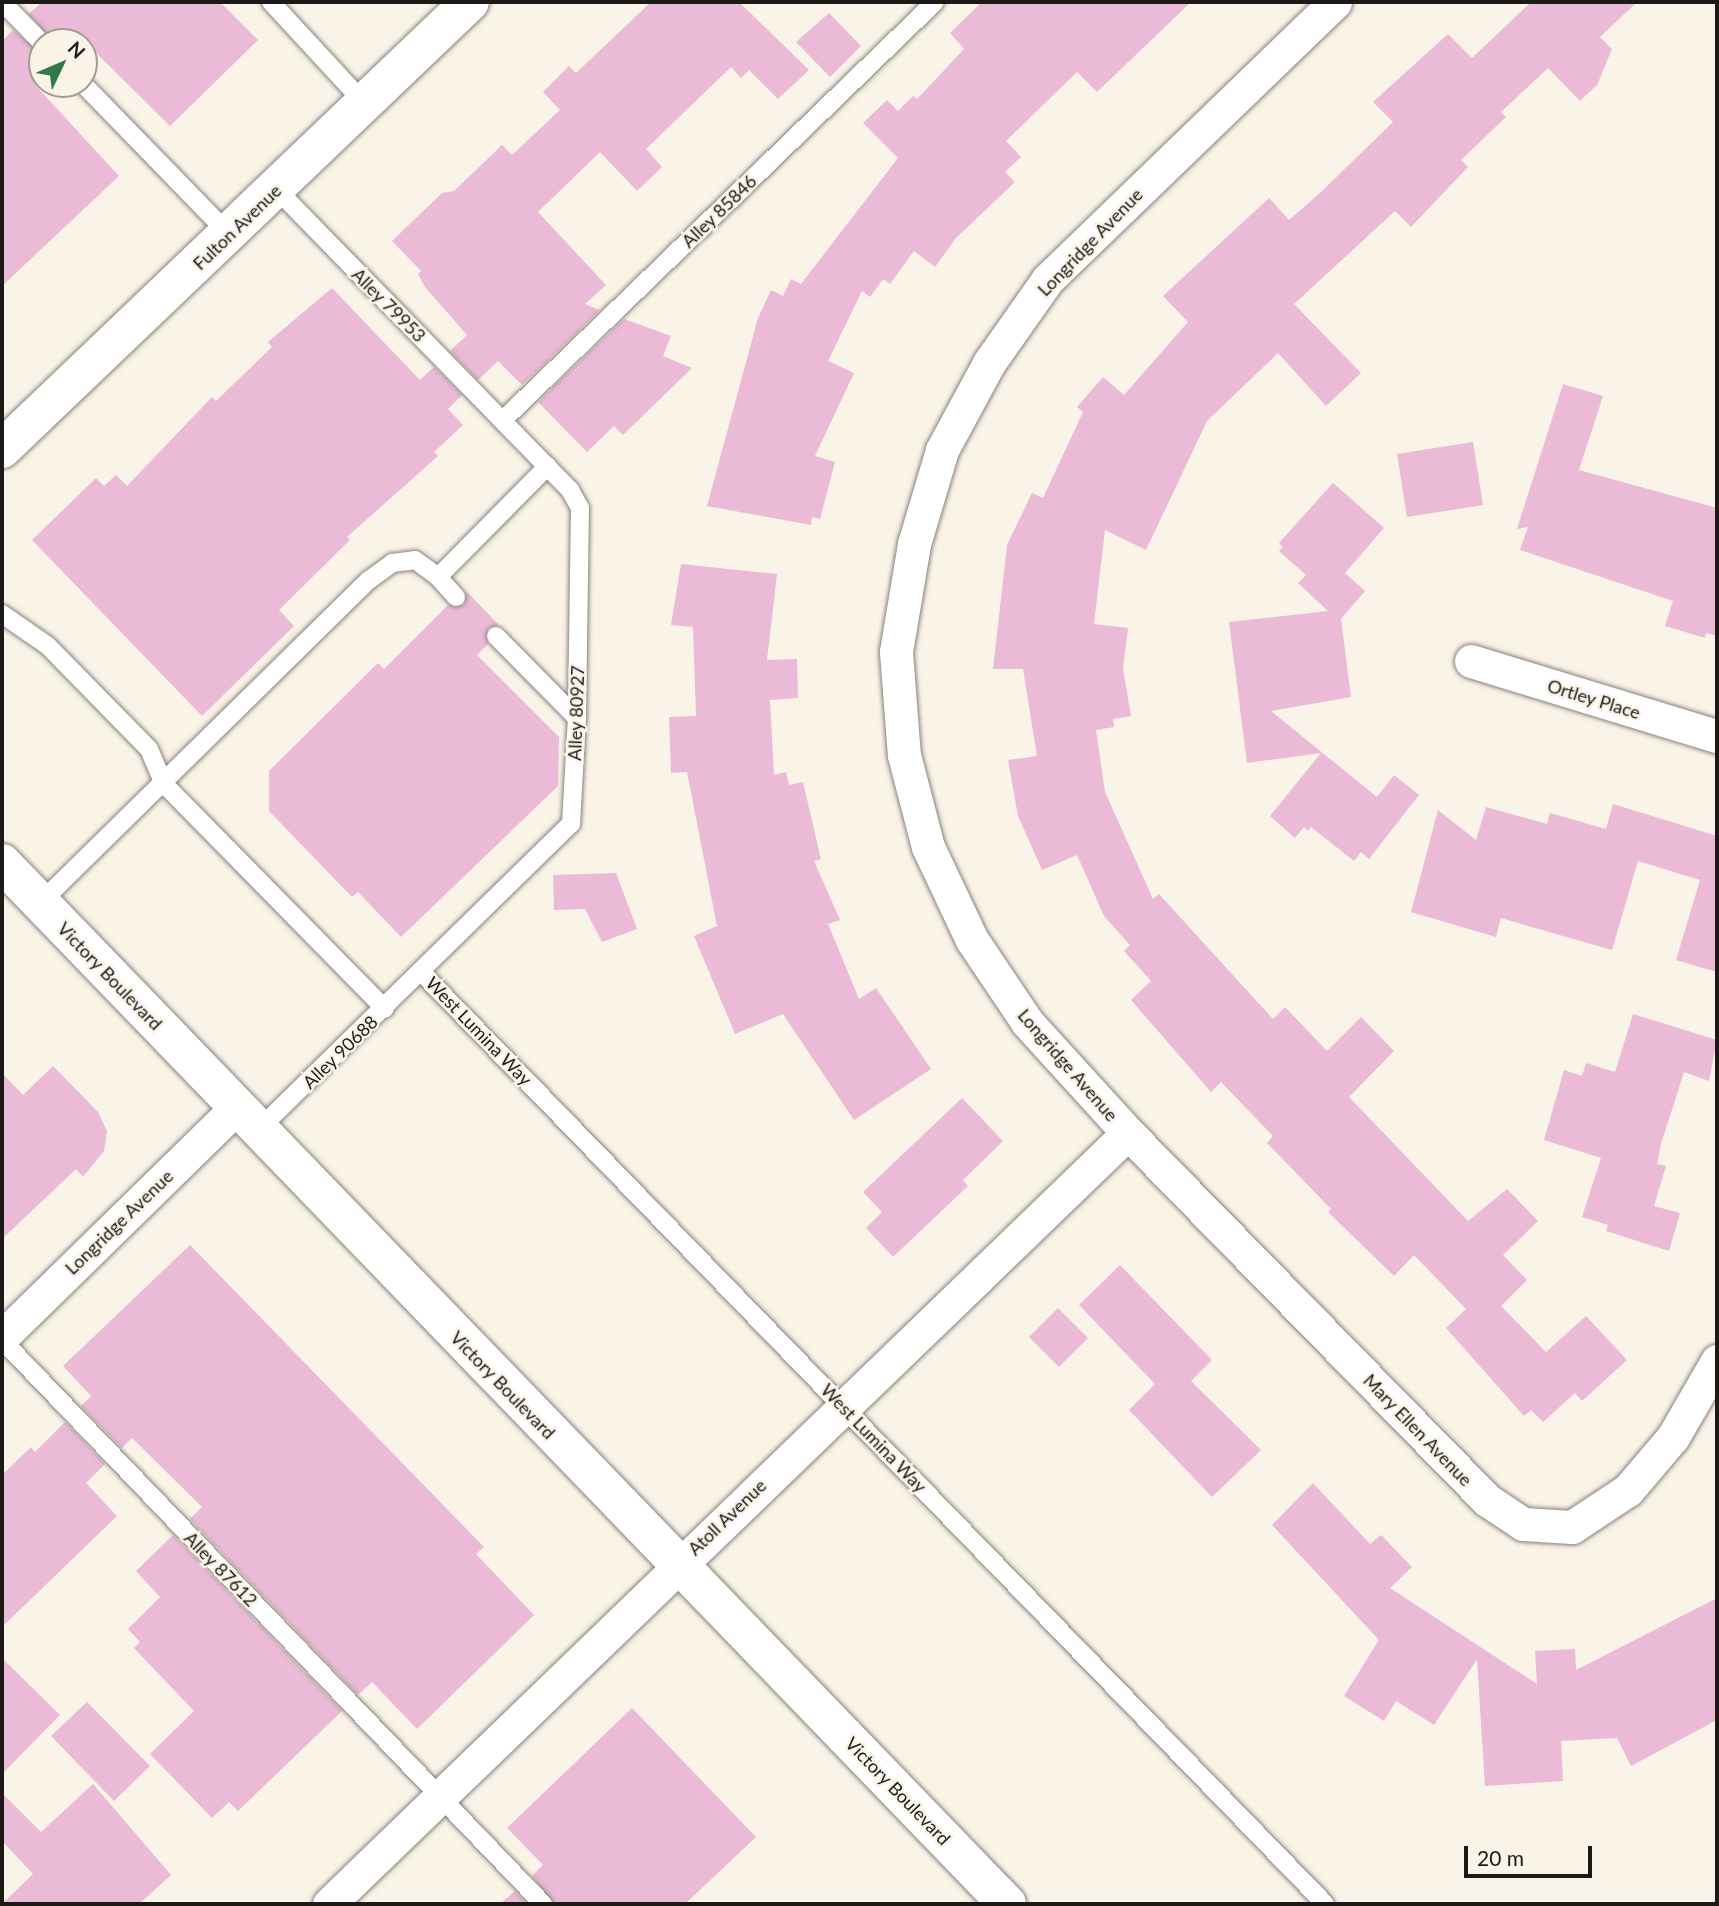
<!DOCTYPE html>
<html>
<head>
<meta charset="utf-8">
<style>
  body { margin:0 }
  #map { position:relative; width:1719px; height:1906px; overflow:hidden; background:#f9f3e8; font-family:Lato,sans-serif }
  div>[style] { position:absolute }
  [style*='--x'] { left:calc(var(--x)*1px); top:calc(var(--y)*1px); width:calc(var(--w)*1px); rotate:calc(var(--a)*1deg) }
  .building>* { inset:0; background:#eabad6 }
  .roads { filter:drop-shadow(0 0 2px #888278) drop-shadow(0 0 2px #888278) }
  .lane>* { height:18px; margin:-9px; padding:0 9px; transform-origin:9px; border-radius:9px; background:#fff }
  .street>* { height:33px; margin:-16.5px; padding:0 16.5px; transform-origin:16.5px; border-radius:16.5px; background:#fff }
  .secondary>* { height:38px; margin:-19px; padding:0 19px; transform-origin:19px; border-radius:19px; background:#fff }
  .primary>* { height:38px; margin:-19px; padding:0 19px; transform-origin:19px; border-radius:19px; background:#fff }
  span { translate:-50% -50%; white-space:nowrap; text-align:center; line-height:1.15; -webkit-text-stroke:5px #f9f3e8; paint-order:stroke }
  .street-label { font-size:18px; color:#1c1916 }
  .frame { position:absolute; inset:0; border:4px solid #1c1916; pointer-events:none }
  .north { position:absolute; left:28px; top:28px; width:70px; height:70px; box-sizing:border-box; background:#f9f3e8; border:2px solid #a19c94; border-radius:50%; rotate:46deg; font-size:19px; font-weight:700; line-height:28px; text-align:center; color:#1c1916 }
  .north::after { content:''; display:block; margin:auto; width:24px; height:32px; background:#307a48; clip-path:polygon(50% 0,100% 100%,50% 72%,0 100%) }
  .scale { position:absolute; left:1464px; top:1846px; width:128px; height:32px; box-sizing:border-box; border:4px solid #1c1916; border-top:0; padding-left:9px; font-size:21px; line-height:24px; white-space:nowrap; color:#1c1916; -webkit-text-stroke:5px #f9f3e8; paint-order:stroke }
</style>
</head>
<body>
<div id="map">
  <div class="building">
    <i style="clip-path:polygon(42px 2px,220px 2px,258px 40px,170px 126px,84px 41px,53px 42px,29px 14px)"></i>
    <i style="clip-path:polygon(651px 2px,739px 2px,809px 70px,778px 99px,749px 70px,741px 78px,731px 67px,646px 149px,662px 167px,637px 191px,600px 152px,538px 212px,606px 285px,585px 304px,600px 310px,522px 385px,498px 361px,478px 380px,450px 351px,467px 335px,425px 287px,418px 274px,421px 271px,392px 241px,442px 193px,454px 191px,502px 145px,512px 155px,560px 110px,543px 92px,569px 66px,576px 73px)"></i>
    <i style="clip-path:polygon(982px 2px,1191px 2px,1097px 92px,1077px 72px,1006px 141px,1021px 157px,1005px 172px,1015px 182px,956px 238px,935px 267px,914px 251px,890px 284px,883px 279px,870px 297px,862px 291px,828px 361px,854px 373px,815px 456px,835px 462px,820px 519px,812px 517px,811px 525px,707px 506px,758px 318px,771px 290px,783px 296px,791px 279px,801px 284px,898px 158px,863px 123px,887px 100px,898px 111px,913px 96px,917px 99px,964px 49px,950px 33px)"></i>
    <i style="clip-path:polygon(1531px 2px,1637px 2px,1600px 37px,1612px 49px,1597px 85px,1580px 101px,1548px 68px,1501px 112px,1506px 117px,1461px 160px,1468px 167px,1411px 227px,1395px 211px,1294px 304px,1361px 373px,1326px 406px,1278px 353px,1207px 421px,1146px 550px,1105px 530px,1094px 624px,1128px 628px,1123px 669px,1131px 716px,1113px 719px,1114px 727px,1096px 730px,1105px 792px,1153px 899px,1159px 894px,1273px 1019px,1285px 1007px,1327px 1051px,1361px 1017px,1394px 1051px,1349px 1097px,1468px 1221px,1507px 1189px,1538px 1221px,1503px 1255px,1527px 1280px,1501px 1306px,1546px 1352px,1586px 1316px,1627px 1360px,1582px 1401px,1575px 1393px,1543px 1422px,1531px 1410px,1524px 1416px,1446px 1328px,1466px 1309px,1414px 1255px,1394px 1276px,1328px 1212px,1331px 1209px,1267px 1143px,1273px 1136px,1221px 1082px,1211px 1092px,1131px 1000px,1151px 981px,1124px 951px,1130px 945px,1104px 916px,1077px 855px,1042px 870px,1018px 816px,1008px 760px,1037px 756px,1023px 669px,993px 669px,1007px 545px,1032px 493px,1043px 498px,1083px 412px,1077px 407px,1103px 377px,1124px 395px,1188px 322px,1163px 296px,1269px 198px,1289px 220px,1320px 193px,1393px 122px,1373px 102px,1448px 34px,1472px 58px)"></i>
    <i style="clip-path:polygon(829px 13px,861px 46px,830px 77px,796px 42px)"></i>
    <i style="clip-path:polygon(13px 30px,42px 54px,42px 82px,37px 87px,119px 176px,2px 286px,2px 41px)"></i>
    <i style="clip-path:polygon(332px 288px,420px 380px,434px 367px,462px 395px,448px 409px,463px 425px,434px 452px,438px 456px,347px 537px,350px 540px,279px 610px,294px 626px,202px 716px,32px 540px,96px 478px,104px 486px,116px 475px,127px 486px,212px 397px,216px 401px,272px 347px,268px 342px)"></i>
    <i style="clip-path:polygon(624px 319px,671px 336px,663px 356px,692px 368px,623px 435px,614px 426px,587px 452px,538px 402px)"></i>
    <i style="clip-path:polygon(1563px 384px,1603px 396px,1579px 470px,1717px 508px,1717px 636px,1706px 633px,1705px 638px,1665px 626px,1673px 601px,1520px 550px,1528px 527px,1517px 529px)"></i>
    <i style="clip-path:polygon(1473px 442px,1483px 505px,1407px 517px,1397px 454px)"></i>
    <i style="clip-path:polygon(1333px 483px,1384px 528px,1345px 573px,1365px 591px,1341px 619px,1351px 697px,1271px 711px,1377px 797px,1394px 775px,1419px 795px,1369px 859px,1361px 852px,1354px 861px,1311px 827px,1308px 831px,1304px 827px,1295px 838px,1270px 816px,1321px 753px,1247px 763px,1229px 622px,1328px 611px,1298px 583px,1306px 575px,1279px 551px,1283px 547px,1279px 543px)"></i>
    <i style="clip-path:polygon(681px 564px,777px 574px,767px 660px,797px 659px,798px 698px,770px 700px,774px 775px,786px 772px,789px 785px,803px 782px,821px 859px,814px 861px,840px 920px,828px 924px,859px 999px,876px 988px,931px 1069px,854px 1120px,783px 1014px,735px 1034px,694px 936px,717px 926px,687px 772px,671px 773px,669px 717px,696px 716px,693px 627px,671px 625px)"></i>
    <i style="clip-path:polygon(466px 591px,499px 625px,488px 628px,488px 644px,477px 655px,559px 737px,558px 786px,401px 937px,358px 892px,352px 897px,269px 811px,269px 771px,378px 663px,384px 669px,448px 605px,464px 605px)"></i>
    <i style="clip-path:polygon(1613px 804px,1717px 836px,1717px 972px,1676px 960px,1700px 880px,1638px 861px,1612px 950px,1501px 918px,1496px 937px,1411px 912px,1438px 810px,1476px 840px,1486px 807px,1547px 824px,1550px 813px,1606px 829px)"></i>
    <i style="clip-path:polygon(616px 873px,637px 929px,602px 942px,585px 909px,554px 910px,553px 875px)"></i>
    <i style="clip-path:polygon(1633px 1014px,1717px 1040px,1709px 1081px,1684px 1072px,1661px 1144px,1657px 1164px,1666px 1166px,1654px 1206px,1680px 1213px,1669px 1251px,1606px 1231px,1608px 1225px,1582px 1217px,1601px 1158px,1544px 1140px,1564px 1070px,1582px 1076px,1586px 1063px,1615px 1072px)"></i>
    <i style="clip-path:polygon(53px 1066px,98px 1112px,107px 1131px,104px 1151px,83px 1177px,76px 1169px,2px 1239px,2px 1073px,23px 1095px)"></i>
    <i style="clip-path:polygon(962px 1098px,1003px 1141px,963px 1180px,968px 1186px,893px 1257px,866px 1228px,882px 1212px,863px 1192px)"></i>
    <i style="clip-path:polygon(190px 1245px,484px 1547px,476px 1554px,534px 1615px,417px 1729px,372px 1682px,358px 1695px,190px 1519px,202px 1507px,132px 1438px,122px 1448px,81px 1406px,91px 1396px,63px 1366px)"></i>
    <i style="clip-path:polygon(1120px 1265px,1212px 1360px,1191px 1381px,1261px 1450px,1212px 1497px,1129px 1410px,1155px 1384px,1079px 1305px)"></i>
    <i style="clip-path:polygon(1058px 1308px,1088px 1338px,1059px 1367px,1029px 1337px)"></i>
    <i style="clip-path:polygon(65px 1422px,105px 1464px,86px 1483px,117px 1516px,2px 1627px,2px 1475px,31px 1447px,35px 1452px)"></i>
    <i style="clip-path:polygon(1313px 1483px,1370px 1544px,1381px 1535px,1412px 1567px,1390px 1588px,1537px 1684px,1535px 1651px,1575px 1649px,1576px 1670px,1717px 1598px,1717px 1720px,1631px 1766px,1617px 1738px,1561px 1741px,1563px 1781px,1485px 1786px,1477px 1659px,1434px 1725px,1396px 1701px,1384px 1721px,1344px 1696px,1379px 1640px,1272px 1525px)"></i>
    <i style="clip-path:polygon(173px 1535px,342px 1711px,238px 1811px,229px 1802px,212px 1818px,150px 1754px,194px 1711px,134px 1648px,140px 1642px,128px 1629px,160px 1597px,136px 1571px)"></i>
    <i style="clip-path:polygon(2px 1658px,60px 1715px,2px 1774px)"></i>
    <i style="clip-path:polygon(87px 1702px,150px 1766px,114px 1801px,51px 1736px)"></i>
    <i style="clip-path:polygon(632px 1708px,756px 1837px,685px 1904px,554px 1904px,532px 1876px,543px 1865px,507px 1828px)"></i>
    <i style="clip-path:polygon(93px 1784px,171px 1875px,139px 1904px,2px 1904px,33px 1874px,2px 1841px,2px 1793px,41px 1832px)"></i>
    <i style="clip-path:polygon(515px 1891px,527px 1904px,500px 1904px)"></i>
  </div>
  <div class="roads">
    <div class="lane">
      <i style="--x:2;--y:2;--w:57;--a:45.7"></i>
      <i style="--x:271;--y:2;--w:139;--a:47.3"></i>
      <i style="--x:83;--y:84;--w:211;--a:45.8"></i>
      <i style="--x:503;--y:420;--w:601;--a:-44.06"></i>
      <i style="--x:438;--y:577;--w:27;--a:48"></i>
      <i style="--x:2;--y:614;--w:56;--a:34.8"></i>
      <i style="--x:48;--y:646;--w:144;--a:45.6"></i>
      <i style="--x:149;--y:749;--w:38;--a:67"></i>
      <i style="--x:164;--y:784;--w:315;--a:45.5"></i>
      <i style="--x:496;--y:636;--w:115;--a:45.4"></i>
      <i style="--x:40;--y:903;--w:461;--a:-44.5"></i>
      <i style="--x:369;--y:580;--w:29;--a:-36"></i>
      <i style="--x:392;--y:563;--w:23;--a:-7"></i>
      <i style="--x:415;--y:560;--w:29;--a:36"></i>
      <i style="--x:438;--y:577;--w:156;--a:-45.3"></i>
      <i style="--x:422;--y:973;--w:1297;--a:45.87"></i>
      <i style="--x:258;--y:1130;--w:438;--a:-44.4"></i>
      <i style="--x:571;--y:824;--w:106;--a:-86.8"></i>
      <i style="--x:577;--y:718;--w:210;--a:-89.2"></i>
      <i style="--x:580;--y:508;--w:21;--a:-119"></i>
      <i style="--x:570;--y:490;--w:419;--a:-134.3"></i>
      <i style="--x:2;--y:1340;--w:782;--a:46.19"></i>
    </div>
    <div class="street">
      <i style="--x:1335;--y:2;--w:399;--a:136"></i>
      <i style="--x:1048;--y:279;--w:103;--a:125.1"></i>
      <i style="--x:989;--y:363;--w:99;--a:118.4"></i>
      <i style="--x:942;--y:450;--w:98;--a:106.6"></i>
      <i style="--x:914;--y:544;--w:109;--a:99.5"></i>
      <i style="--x:896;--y:652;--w:103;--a:85.6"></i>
      <i style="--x:904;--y:755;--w:95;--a:75.4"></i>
      <i style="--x:928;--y:847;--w:103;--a:64.7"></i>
      <i style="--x:972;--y:940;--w:99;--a:56.1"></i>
      <i style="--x:1027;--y:1022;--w:150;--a:47.7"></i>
      <i style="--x:1128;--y:1133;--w:513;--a:45.63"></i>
      <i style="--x:1487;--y:1500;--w:43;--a:33.7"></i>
      <i style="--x:1523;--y:1524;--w:49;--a:3.5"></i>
      <i style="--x:1572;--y:1527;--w:67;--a:-33.5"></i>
      <i style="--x:1628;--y:1490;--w:70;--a:-49.7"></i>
      <i style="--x:1673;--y:1437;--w:88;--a:-59.9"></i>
      <i style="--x:1471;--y:661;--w:257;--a:17"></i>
      <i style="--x:2;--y:1337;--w:327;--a:-44.4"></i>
      <i style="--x:329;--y:1904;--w:1110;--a:-43.98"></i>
    </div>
    <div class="secondary">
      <i style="--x:2;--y:449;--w:647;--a:-43.69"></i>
    </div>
    <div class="primary">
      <i style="--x:2;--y:863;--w:1447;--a:46.01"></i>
    </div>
  </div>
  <div class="street-label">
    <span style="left:719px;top:211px;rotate:-44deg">Alley 85846</span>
    <span style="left:237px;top:227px;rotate:-44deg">Fulton Avenue</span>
    <span style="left:1090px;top:242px;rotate:-46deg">Longridge Avenue</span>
    <span style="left:389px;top:305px;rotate:45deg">Alley 79953</span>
    <span style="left:1594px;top:699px;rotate:17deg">Ortley Place</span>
    <span style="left:576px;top:713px;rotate:-88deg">Alley 80927</span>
    <span style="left:110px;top:976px;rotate:46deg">Victory Boulevard</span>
    <span style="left:479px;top:1031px;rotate:46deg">West Lumina Way</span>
    <span style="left:340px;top:1052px;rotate:-44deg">Alley 90688</span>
    <span style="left:1068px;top:1065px;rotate:49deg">Longridge Avenue</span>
    <span style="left:119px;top:1222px;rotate:-44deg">Longridge Avenue</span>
    <span style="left:503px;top:1385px;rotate:46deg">Victory Boulevard</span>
    <span style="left:1418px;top:1430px;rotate:46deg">Mary Ellen Avenue</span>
    <span style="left:874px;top:1438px;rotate:46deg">West Lumina Way</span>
    <span style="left:727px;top:1517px;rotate:-44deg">Atoll Avenue</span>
    <span style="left:221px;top:1569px;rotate:46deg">Alley 87612</span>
    <span style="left:898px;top:1791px;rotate:46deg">Victory Boulevard</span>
  </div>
  <div class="frame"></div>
  <div class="north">N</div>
  <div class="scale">20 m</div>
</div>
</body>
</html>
